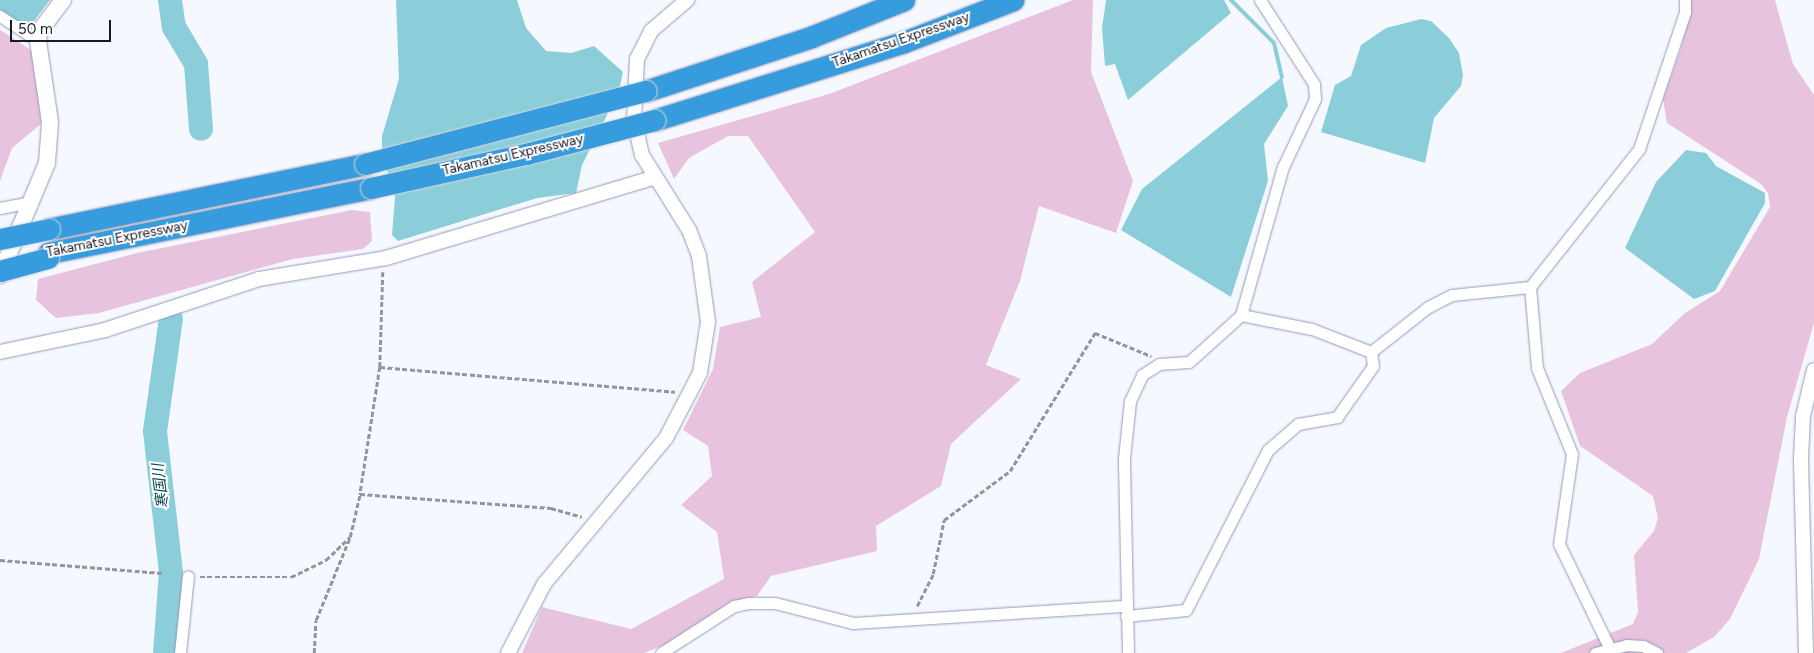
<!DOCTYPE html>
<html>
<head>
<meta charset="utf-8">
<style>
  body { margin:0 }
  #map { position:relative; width:1814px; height:653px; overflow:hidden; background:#f6f8ff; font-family:Figtree,"Noto Sans JP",sans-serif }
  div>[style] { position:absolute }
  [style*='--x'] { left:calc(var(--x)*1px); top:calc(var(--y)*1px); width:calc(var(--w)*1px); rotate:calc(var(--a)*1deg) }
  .green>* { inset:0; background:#e8c3de }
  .water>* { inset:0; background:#8bceda }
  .stream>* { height:4px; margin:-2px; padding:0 2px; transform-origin:2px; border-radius:2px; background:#8bceda }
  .river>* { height:24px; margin:-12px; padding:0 12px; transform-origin:12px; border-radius:12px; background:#8bceda }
  .path>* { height:2.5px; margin-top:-1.25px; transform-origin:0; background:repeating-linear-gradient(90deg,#93959e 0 5px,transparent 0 7.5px) }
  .roads { filter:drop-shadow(0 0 1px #929ab8) drop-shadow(0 0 1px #929ab8) }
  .minor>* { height:11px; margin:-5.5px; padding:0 5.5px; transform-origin:5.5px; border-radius:5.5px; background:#fff }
  .tertiary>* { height:14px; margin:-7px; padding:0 7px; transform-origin:7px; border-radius:7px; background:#fff }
  .secondary>* { height:16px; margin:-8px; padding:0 8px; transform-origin:8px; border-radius:8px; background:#fff }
  .motorway>* { height:21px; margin:-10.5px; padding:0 10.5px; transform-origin:10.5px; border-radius:10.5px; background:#379cde }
  .bridges { filter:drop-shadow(0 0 1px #d5d6d8) drop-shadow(0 0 1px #d5d6d8) }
  .motorway-bridge>* { height:21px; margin:-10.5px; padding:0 10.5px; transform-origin:10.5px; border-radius:10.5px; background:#379cde }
  span { translate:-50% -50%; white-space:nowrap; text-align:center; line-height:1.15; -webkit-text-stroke:4px #fff; paint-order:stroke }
  .street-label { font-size:14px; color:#181b27 }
  .water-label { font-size:15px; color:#05454e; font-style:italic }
  .scale { position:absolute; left:10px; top:20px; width:101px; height:22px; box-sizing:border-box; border:2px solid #181b27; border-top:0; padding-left:6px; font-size:15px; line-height:18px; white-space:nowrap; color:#181b27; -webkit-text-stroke:4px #fff; paint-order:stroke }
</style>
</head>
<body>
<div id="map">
  <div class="green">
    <i style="clip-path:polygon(1073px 0,1093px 0,1091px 72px,1133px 181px,1116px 233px,1039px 206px,1020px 281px,986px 365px,1021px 379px,951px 444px,941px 486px,876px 526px,877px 551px,771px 576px,757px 596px,729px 603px,664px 645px,644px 653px,522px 653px,542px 607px,631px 629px,724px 579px,717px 532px,681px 505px,712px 476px,708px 446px,683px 430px,713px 369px,720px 327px,761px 317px,752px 282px,815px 232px,748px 136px,728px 136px,689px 158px,674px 179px,658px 143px,829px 94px)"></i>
    <i style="clip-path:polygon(1691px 0,1775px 0,1793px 64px,1814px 95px,1814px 323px,1787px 417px,1759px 559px,1730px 619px,1714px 637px,1686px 653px,1519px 653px,1561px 653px,1633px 624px,1638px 612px,1634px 555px,1654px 531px,1658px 518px,1653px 496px,1580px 446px,1561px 391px,1580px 373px,1652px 344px,1685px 313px,1720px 291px,1770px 207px,1768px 193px,1761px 184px,1667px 123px,1663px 99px,1681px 48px)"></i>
    <i style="clip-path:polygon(0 30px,34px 52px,41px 124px,12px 148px,0 181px)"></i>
    <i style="clip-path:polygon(352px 210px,370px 212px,372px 241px,363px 249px,293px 259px,99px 313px,56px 318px,36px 300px,38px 279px,137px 253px)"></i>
  </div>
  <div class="water">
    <i style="clip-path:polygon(0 0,50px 0,25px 33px,0 9px)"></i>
    <i style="clip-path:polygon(396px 0,517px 0,526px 28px,546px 51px,571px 53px,594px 46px,623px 72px,619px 91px,582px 165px,576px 193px,537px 198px,398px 241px,392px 235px,395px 197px,382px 153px,382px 136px,399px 79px)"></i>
    <i style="clip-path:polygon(1106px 0,1224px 0,1231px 13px,1128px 100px,1115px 64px,1105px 66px,1102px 28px)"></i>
    <i style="clip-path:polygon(1421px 19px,1431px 21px,1449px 38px,1459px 53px,1463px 75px,1461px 86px,1434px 118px,1425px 163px,1321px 132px,1335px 85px,1351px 76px,1361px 45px,1386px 28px)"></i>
    <i style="clip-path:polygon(1282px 77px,1288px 106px,1264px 144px,1268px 181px,1231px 297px,1121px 230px,1142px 189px)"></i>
    <i style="clip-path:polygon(1686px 150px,1706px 153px,1716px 166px,1765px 193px,1765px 203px,1715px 291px,1694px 299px,1625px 248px,1656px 182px)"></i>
  </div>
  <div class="stream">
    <i style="--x:1231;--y:0;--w:61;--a:45"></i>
    <i style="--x:1274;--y:43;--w:35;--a:77"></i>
  </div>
  <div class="river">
    <i style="--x:170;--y:0;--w:27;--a:82"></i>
    <i style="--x:174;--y:27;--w:43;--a:59.3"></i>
    <i style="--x:196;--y:64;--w:65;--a:85.6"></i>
    <i style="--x:165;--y:653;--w:81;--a:-85.8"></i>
    <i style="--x:171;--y:572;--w:142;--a:-96.5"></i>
    <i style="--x:155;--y:431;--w:113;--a:-81.9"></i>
  </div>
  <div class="path">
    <i style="--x:383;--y:272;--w:95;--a:91.8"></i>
    <i style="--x:380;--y:367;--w:296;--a:4.8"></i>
    <i style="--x:380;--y:367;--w:129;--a:98.9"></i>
    <i style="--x:360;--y:494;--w:192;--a:4.2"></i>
    <i style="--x:551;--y:508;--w:32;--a:16"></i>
    <i style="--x:0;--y:560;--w:162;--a:4.6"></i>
    <i style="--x:200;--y:577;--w:91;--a:0"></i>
    <i style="--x:291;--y:577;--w:39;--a:-26"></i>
    <i style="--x:326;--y:560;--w:33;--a:-44"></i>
    <i style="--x:917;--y:606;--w:36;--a:-63"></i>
    <i style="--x:933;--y:574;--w:55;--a:-78.5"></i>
    <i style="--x:944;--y:520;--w:82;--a:-36.6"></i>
    <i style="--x:1010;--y:471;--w:162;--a:-58.4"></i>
    <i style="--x:1095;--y:333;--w:61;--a:22.3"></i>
    <i style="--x:314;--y:653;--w:33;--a:-87"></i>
    <i style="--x:316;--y:620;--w:90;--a:-67.7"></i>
    <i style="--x:350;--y:537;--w:44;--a:-76.9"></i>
  </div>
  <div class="roads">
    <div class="minor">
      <i style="--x:0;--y:16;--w:45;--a:33.3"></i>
      <i style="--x:0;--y:208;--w:32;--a:-11"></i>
      <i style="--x:1241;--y:315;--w:72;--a:11.2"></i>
      <i style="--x:1312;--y:329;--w:63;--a:21.3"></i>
      <i style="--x:1371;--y:352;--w:73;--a:-38.3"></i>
      <i style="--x:1428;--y:307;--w:27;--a:-27"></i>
      <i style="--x:1452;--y:295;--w:78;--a:-5.9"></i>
      <i style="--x:1126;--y:616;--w:60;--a:-5.7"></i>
      <i style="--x:1186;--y:610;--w:180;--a:-62.9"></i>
      <i style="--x:1268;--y:450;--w:40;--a:-41"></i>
      <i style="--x:1298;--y:424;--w:40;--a:-10"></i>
      <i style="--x:1337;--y:417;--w:62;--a:-54.8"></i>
      <i style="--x:1373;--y:366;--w:14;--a:-98"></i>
      <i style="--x:1609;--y:647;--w:114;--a:-115.9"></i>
      <i style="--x:1559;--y:544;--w:91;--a:-81.8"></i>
      <i style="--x:1572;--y:454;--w:93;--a:-112.1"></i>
      <i style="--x:1537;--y:368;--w:81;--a:-94.9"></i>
      <i style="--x:1530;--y:287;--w:176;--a:-51.7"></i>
      <i style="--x:1639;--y:149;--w:145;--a:-71.4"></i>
      <i style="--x:1685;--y:12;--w:12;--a:-90"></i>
      <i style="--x:180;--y:653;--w:77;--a:-84.1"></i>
      <i style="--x:661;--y:653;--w:87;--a:-32.8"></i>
      <i style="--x:734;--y:606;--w:14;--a:-12"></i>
      <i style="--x:748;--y:603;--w:27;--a:0"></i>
      <i style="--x:775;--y:603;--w:81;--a:14.4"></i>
      <i style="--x:853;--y:623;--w:274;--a:-3.6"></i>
      <i style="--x:1128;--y:653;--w:195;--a:-91.2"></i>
      <i style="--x:1124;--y:458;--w:57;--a:-84"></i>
      <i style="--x:1130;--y:401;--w:29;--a:-65"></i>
      <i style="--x:1142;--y:375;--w:20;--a:-33"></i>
      <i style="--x:1159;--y:364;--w:30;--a:-4"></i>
      <i style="--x:1189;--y:362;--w:70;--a:-42.1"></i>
      <i style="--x:1241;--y:315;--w:154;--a:-74.2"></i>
      <i style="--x:1283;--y:167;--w:75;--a:-64.8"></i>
      <i style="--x:1315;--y:99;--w:15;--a:-94"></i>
      <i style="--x:1314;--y:84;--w:100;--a:-122.7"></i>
      <i style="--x:1595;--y:653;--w:32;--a:-14"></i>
      <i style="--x:1626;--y:645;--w:17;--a:3"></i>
      <i style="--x:1643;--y:646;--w:16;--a:27"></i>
    </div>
    <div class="tertiary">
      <i style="--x:0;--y:352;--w:107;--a:-11.8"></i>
      <i style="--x:105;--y:330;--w:162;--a:-18.3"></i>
      <i style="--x:259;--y:279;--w:129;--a:-9.4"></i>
      <i style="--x:386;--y:258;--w:279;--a:-16.7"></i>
      <i style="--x:508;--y:653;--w:78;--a:-62.4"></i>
      <i style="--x:544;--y:584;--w:190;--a:-50.1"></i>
      <i style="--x:666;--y:438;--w:73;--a:-62.4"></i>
      <i style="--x:700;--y:373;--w:52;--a:-81.1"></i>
      <i style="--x:708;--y:322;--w:67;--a:-97.8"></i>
      <i style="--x:699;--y:256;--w:28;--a:-111"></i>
      <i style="--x:689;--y:230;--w:89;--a:-122.1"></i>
      <i style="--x:642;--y:155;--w:36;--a:-103"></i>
      <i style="--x:634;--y:120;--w:61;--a:-87.2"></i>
      <i style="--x:637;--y:59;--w:31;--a:-63"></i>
      <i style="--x:651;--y:31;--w:48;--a:-40.7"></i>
      <i style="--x:1806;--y:653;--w:195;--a:-91.5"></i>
      <i style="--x:1801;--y:458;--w:42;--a:-87.3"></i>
      <i style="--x:1803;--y:416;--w:47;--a:-76.6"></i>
    </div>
    <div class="secondary">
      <i style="--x:0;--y:275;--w:121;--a:-67.2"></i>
      <i style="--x:47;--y:163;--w:41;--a:-85.8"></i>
      <i style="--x:50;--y:122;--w:82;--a:-98.4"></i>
      <i style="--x:38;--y:41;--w:9;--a:-84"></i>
      <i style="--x:39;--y:32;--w:40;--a:-53"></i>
    </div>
    <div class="motorway">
      <i style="--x:646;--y:91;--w:174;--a:-18.1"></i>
      <i style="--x:811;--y:37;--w:100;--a:-21.7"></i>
      <i style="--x:655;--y:120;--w:261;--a:-17.4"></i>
      <i style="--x:904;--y:42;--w:117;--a:-21.1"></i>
      <i style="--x:49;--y:229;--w:323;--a:-11.6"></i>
      <i style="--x:48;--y:253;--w:329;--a:-11.4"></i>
    </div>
  </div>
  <div class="bridges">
    <div class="motorway-bridge">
      <i style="--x:365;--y:164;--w:290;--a:-14.6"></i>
      <i style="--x:371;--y:188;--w:159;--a:-12.4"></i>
      <i style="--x:526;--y:154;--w:133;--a:-14.8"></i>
      <i style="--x:0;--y:239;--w:50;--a:-11.5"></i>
      <i style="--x:0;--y:271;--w:50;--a:-15.2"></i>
    </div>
  </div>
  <div class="street-label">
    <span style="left:901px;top:40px;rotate:-19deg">Takamatsu Expressway</span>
    <span style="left:513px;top:155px;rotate:-13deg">Takamatsu Expressway</span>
    <span style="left:117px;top:239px;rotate:-11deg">Takamatsu Expressway</span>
  </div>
  <div class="water-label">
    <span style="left:161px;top:486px;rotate:-97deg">寒国川</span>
  </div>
  <div class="scale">50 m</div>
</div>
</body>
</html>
